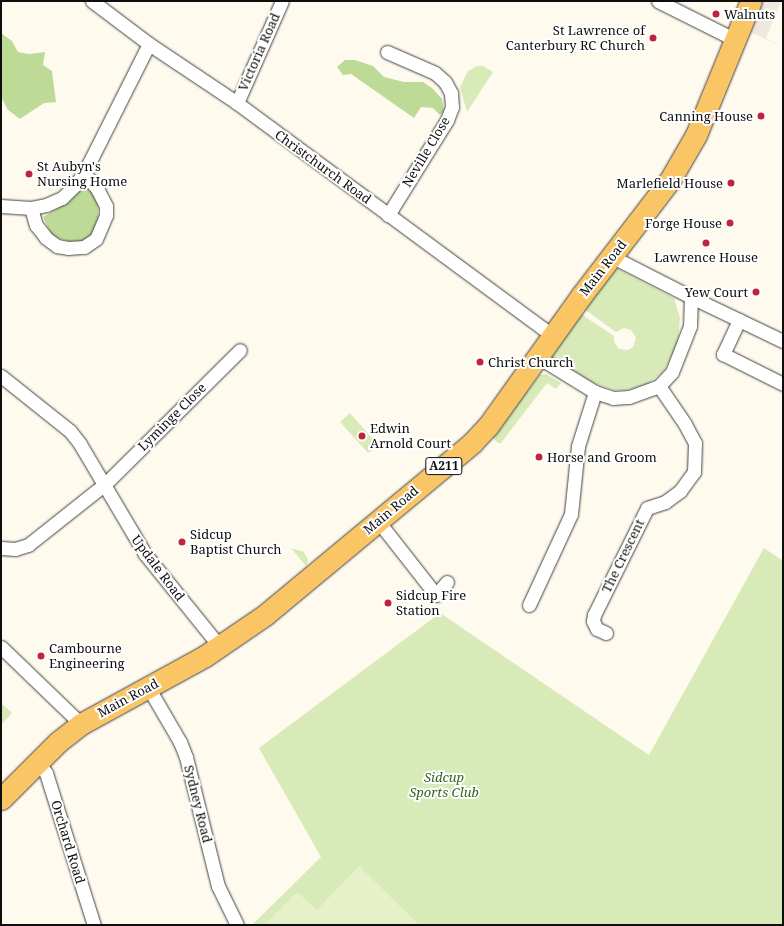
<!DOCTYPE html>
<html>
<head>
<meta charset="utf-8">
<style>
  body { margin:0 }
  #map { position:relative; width:784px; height:926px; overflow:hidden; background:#fffaee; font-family:"Noto Serif",serif }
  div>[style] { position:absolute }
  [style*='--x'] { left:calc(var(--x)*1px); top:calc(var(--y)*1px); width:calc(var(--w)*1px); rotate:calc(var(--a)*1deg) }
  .green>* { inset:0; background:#d7eab8 }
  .forest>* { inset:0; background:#bddb97 }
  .pitch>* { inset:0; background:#e7f1c9 }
  .plaza>* { inset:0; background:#efe8dd }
  .roads { filter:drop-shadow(0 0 1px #414141) drop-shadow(0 0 1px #414141) }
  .street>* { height:13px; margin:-6.5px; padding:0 6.5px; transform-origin:6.5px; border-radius:6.5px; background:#fff }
  .primary>* { height:21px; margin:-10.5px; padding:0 10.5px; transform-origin:10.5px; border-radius:10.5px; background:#fac564 }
  .dots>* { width:11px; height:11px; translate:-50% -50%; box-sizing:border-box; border:2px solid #fff; border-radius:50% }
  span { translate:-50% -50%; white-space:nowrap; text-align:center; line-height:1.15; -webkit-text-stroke:4px #fff; paint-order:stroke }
  .shield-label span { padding:1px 3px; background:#fff; border:1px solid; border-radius:3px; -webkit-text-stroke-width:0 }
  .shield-label { font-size:12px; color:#0e0e0e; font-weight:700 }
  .poi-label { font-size:13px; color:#0e0e0e }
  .left { translate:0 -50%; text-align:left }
  .right { translate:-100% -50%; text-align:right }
  .street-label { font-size:13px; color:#0e0e0e }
  .park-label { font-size:13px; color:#34661d; font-style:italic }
  .frame { position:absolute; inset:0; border:2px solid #0e0e0e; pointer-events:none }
</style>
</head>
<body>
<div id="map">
  <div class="green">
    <i style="clip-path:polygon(483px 66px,493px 72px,467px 112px,460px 87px,468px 71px,477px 66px)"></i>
    <i style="clip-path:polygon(616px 268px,674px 298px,680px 318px,678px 345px,663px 372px,646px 385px,627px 390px,615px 390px,591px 382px,551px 357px,551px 353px,581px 314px,614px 336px,614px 342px,619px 349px,628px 350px,633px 347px,636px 338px,631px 330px,624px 328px,616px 332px,584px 309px)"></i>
    <i style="clip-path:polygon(546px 374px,561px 383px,556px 389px,547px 383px,501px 443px,498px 443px,492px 437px,540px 375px)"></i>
    <i style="clip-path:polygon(350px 413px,378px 445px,368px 453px,340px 422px)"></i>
    <i style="clip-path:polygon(291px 548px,304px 552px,308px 560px,306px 566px)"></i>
    <i style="clip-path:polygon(764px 548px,783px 561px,783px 925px,252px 925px,321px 857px,259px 748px,440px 613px,649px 755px)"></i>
    <i style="clip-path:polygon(1px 703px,12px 713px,1px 725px)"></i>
  </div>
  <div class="forest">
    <i style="clip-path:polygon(1px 33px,12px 41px,18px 52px,29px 54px,45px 52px,43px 65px,52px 71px,56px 102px,44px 103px,20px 119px,8px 110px,1px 97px)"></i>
    <i style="clip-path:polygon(345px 60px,355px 60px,373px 66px,384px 77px,404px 82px,423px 82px,432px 88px,442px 99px,444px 112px,440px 115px,433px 108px,421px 107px,414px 118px,351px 74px,343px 75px,337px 67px)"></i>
    <i style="clip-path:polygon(86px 185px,93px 191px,98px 201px,98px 228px,87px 241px,76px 244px,52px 236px,43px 217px,71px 200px)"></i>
  </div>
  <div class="pitch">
    <i style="clip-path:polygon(359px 866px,419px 925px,264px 925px,297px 892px,317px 910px)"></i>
  </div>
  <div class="plaza">
    <i style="clip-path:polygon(758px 1px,781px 1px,766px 38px,783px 47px,748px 31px)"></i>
  </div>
  <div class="roads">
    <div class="street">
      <i style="--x:92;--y:1;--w:71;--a:37"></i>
      <i style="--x:149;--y:44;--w:106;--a:33.8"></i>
      <i style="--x:237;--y:103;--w:393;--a:36.4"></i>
      <i style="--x:658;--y:1;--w:87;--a:26.6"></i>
      <i style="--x:387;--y:52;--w:52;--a:23.6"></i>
      <i style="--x:435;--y:73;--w:13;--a:42"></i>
      <i style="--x:445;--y:82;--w:13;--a:61"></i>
      <i style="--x:451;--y:93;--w:14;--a:86"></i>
      <i style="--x:452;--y:107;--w:14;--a:111"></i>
      <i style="--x:447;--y:120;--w:112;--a:121.8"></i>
      <i style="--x:237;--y:103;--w:111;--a:-66.2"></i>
      <i style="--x:1;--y:206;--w:30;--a:4"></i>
      <i style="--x:31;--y:208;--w:15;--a:-11"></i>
      <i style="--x:46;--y:205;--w:17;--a:-24"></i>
      <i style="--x:62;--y:198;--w:17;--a:-45"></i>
      <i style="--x:74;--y:186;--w:16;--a:-52"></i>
      <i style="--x:84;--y:173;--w:144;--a:-63.3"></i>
      <i style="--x:31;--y:208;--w:18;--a:74"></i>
      <i style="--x:36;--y:225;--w:16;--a:52"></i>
      <i style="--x:46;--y:238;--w:14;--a:36"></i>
      <i style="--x:57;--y:246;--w:11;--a:10"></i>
      <i style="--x:68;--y:248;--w:16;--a:-4"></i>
      <i style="--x:84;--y:247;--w:14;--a:-34"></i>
      <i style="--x:96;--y:239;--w:26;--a:-67"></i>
      <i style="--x:106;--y:215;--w:9;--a:-90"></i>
      <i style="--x:106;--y:206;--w:18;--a:-117"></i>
      <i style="--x:98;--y:190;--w:22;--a:-129"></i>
      <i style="--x:691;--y:297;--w:102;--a:25.6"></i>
      <i style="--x:739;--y:320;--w:38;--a:115"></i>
      <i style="--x:723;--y:354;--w:67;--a:26.6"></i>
      <i style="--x:538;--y:357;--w:67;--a:31.6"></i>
      <i style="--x:595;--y:392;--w:19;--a:18"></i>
      <i style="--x:613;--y:398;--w:16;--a:-4"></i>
      <i style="--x:629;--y:397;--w:32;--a:-20"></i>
      <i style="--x:659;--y:386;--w:19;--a:-47"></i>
      <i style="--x:672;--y:372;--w:49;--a:-68.6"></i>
      <i style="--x:690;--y:326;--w:29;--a:-88"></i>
      <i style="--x:691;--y:297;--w:88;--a:-152.9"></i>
      <i style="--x:1;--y:376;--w:88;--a:38.6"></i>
      <i style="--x:70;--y:431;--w:16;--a:52"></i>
      <i style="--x:80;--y:444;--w:128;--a:59.4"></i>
      <i style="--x:145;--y:554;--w:119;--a:51.1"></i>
      <i style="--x:378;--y:521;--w:94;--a:51.9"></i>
      <i style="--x:436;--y:595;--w:17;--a:-50"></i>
      <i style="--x:1;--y:548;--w:14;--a:4"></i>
      <i style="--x:15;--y:549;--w:14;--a:-17"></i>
      <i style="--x:28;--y:545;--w:98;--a:-38.4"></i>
      <i style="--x:105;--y:484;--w:190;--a:-44.8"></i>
      <i style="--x:529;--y:605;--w:100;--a:-65.2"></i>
      <i style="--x:571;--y:514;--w:68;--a:-84.1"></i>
      <i style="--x:578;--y:446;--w:57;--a:-72.5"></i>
      <i style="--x:606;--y:633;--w:10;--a:-156"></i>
      <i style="--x:597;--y:629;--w:9;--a:-117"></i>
      <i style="--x:593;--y:621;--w:6;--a:-81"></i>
      <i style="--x:594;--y:615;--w:119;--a:-63.6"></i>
      <i style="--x:647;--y:508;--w:19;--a:-18"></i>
      <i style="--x:665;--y:502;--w:19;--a:-36"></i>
      <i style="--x:680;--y:491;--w:24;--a:-54"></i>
      <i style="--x:694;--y:472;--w:29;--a:-88"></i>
      <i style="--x:695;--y:443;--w:21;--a:-118"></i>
      <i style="--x:685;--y:424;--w:46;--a:-124.4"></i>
      <i style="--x:1;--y:647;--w:111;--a:43.9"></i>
      <i style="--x:148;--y:687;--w:64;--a:59.8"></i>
      <i style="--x:180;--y:742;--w:16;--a:68"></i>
      <i style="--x:186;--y:757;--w:133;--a:76.1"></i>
      <i style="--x:218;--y:886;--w:43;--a:64"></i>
      <i style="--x:38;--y:762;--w:14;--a:54"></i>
      <i style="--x:46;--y:773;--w:159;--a:72.5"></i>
    </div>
    <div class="primary">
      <i style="--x:1;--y:799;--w:81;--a:-45"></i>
      <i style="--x:58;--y:742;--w:29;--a:-38"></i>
      <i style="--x:81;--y:724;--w:141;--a:-28.7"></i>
      <i style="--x:205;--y:656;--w:73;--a:-34.3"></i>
      <i style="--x:265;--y:615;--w:269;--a:-39.7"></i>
      <i style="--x:472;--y:443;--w:23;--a:-47"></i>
      <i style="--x:488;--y:426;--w:160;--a:-54.4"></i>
      <i style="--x:581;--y:296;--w:146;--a:-52.5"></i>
      <i style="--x:670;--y:180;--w:52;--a:-60"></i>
      <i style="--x:696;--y:135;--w:145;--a:-67.7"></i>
    </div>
  </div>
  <div class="dots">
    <i style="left:716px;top:14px;background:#bf243c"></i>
    <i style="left:653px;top:38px;background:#bf243c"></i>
    <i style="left:761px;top:116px;background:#bf243c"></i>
    <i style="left:29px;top:174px;background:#bf243c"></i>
    <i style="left:731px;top:183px;background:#bf243c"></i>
    <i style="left:730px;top:223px;background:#bf243c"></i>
    <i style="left:706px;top:243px;background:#bf243c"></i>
    <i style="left:756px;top:292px;background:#bf243c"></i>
    <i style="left:480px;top:362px;background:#bf243c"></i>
    <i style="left:362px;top:436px;background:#bf243c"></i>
    <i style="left:539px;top:457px;background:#bf243c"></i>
    <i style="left:182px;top:542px;background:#bf243c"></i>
    <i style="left:388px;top:603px;background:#bf243c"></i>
    <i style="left:41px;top:656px;background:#bf243c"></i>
  </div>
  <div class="shield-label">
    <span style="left:444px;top:466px">A211</span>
  </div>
  <div class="poi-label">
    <span class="left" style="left:724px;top:14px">Walnuts</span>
    <span class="right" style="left:645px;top:38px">St Lawrence of<br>Canterbury RC Church</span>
    <span class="right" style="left:753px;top:116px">Canning House</span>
    <span class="left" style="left:37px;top:174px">St Aubyn's<br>Nursing Home</span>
    <span class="right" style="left:723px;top:183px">Marlefield House</span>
    <span class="right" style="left:722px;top:223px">Forge House</span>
    <span style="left:706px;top:257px">Lawrence House</span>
    <span class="right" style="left:748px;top:292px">Yew Court</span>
    <span class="left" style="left:488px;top:362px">Christ Church</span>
    <span class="left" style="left:370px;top:436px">Edwin<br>Arnold Court</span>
    <span class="left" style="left:547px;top:457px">Horse and Groom</span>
    <span class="left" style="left:190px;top:542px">Sidcup<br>Baptist Church</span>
    <span class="left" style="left:396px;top:603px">Sidcup Fire<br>Station</span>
    <span class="left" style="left:49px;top:656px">Cambourne<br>Engineering</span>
  </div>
  <div class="street-label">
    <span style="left:259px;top:52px;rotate:-66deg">Victoria Road</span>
    <span style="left:426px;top:152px;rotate:-59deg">Neville Close</span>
    <span style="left:323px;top:167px;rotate:36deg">Christchurch Road</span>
    <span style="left:603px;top:268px;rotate:-52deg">Main Road</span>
    <span style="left:172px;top:417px;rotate:-45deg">Lyminge Close</span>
    <span style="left:391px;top:510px;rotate:-40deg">Main Road</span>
    <span style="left:623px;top:556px;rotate:-64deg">The Crescent</span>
    <span style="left:158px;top:568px;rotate:53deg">Updale Road</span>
    <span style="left:128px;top:698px;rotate:-28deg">Main Road</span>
    <span style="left:198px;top:804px;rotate:76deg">Sydney Road</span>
    <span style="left:68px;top:842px;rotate:73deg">Orchard Road</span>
  </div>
  <div class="park-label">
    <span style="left:444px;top:785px">Sidcup<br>Sports Club</span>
  </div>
  <div class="frame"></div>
</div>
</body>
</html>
